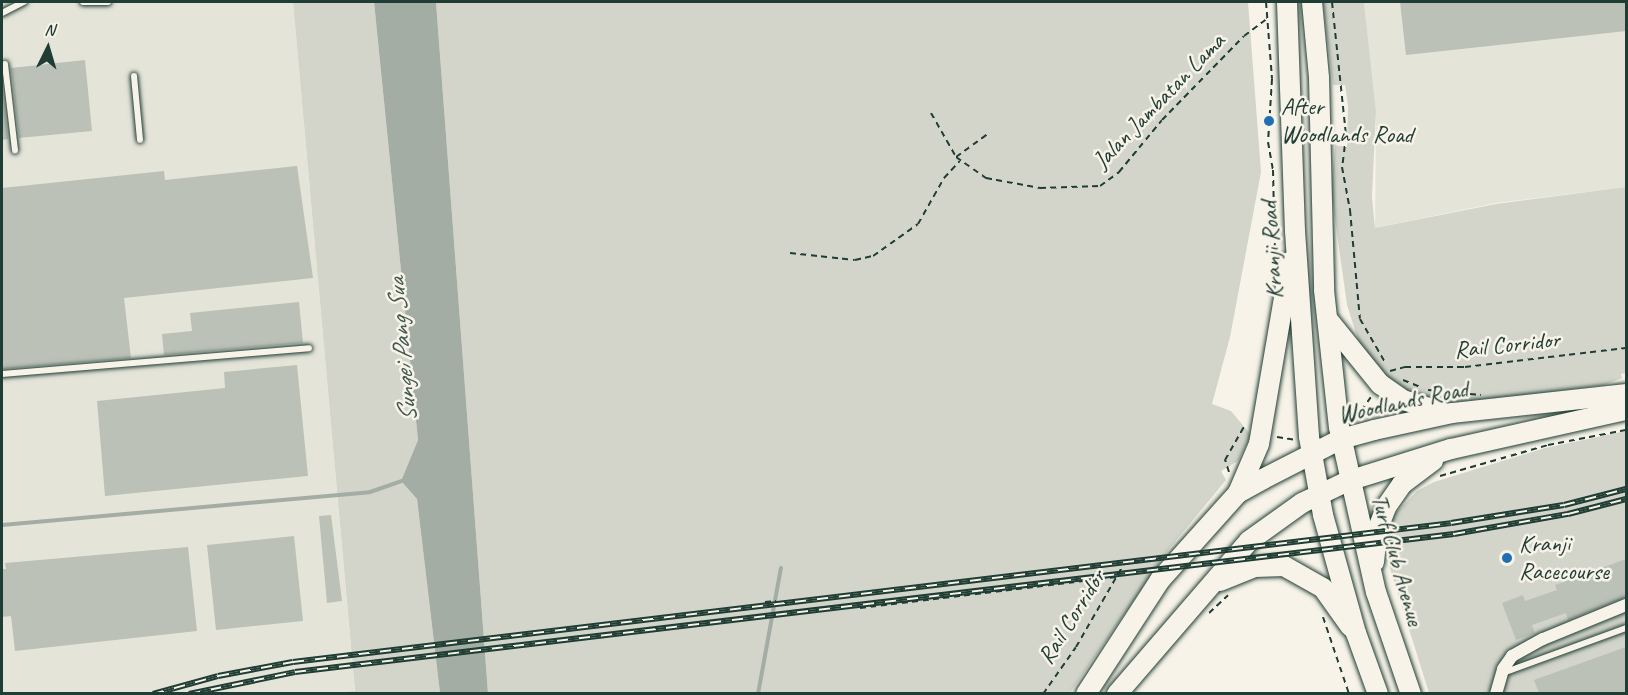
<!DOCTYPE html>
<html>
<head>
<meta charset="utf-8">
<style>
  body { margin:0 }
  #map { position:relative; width:1628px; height:695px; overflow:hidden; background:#f7f3e8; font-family:Caveat,sans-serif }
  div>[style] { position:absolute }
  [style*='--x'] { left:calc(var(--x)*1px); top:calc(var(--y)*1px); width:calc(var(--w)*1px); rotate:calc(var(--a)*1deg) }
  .built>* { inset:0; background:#e5e4d9 }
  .green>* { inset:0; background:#d3d5ca }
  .water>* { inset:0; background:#a4ada3 }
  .stream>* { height:4px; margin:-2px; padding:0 2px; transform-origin:2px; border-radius:2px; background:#a4ada3 }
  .building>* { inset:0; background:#bbc1b6 }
  .path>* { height:2px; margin-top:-1px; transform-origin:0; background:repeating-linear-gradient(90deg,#1f3d34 0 6px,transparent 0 10.5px) }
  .roads { filter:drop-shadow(0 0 2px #1f3d34) drop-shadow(0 0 2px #1f3d34) }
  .service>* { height:6px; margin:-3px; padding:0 3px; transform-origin:3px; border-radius:3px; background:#f7f3e8 }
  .minor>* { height:12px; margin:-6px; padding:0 6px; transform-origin:6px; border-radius:6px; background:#f7f3e8 }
  .primary>* { height:20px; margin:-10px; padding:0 10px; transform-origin:10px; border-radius:10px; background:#f7f3e8 }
  .rail>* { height:6px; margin-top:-3px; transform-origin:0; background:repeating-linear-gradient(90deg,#f7f3e8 0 11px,#1f3d34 0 22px); box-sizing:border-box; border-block:2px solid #1f3d34 }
  .dots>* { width:16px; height:16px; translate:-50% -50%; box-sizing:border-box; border:3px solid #f7f3e8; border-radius:50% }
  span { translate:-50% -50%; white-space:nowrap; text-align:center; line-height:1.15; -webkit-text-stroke:5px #f7f3e8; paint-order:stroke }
  .street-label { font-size:24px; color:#1f3d34 }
  .poi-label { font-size:24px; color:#1f3d34 }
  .left { translate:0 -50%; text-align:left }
  .water-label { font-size:26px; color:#405950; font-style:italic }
  .frame { position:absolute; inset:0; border:3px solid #1f3d34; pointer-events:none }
  .north { position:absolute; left:18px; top:18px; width:60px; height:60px; -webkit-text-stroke:4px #f7f3e8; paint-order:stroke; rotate:5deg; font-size:16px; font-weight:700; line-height:24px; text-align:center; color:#1f3d34 }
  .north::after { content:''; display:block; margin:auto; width:21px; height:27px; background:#1f3d34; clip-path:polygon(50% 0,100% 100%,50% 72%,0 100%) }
</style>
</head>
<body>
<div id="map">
  <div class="built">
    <i style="clip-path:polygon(2px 2px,293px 2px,355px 693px,2px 693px)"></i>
    <i style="clip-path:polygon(1364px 2px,1626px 2px,1626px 187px,1496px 203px,1375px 228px,1376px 111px)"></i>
  </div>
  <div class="green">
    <i style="clip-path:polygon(293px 2px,374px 2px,418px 440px,401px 481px,417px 499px,440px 693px,335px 693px,355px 691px)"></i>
    <i style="clip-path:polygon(436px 2px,1248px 2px,1261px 172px,1230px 337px,1212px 404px,1231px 411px,1251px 435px,1238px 461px,1221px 471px,1226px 480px,1169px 549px,1070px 693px,488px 693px)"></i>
    <i style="clip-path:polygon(1323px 2px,1364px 2px,1376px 111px,1372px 197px,1375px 228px,1496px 204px,1626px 187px,1626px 373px,1621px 374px,1622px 378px,1604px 385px,1455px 404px,1434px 401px,1396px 387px,1362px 352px,1347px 305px,1331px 190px,1335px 145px,1347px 147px,1348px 106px,1345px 85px,1333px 85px)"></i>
    <i style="clip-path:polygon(1626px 431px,1626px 693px,1429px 693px,1389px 565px,1388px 531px,1392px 517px,1417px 491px,1434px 482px,1545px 448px)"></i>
  </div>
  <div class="water">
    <i style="clip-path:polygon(374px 2px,436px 2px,488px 693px,440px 693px,417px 499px,401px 481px,418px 440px)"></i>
  </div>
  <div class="stream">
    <i style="--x:2;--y:525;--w:369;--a:-5.1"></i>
    <i style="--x:370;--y:492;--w:37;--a:-19"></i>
    <i style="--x:758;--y:694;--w:128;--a:-79.7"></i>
  </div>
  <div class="building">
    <i style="clip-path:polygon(1400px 2px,1626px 2px,1626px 31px,1406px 55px)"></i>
    <i style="clip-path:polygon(85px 60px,92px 131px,19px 138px,11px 68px)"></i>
    <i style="clip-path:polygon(2px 79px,8px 139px,2px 140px)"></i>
    <i style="clip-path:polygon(297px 166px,313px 278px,124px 298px,131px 358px,2px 369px,2px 188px,164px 171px,165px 180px)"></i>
    <i style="clip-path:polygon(299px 302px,303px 343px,164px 355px,162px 334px,192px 331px,190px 313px)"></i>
    <i style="clip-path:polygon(297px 365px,308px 476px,105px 496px,97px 401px,225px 388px,224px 372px)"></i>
    <i style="clip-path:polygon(331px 515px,342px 601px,327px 603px,319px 516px)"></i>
    <i style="clip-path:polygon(294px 536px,303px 621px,216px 630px,207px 545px)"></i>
    <i style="clip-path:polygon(188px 547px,197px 631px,15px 651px,11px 616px,2px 617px,2px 569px,6px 569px,5px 563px)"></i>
    <i style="clip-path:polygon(1626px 559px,1626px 597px,1568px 620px,1566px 613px,1532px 625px,1535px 633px,1516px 640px,1502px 603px,1523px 595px,1525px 601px,1557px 590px,1555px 585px)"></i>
    <i style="clip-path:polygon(1626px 647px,1626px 693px,1539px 693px,1534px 680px)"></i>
  </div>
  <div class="path">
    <i style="--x:1266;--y:2;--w:77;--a:85.5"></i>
    <i style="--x:1272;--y:79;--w:63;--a:93.6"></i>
    <i style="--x:1268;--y:142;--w:28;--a:80"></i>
    <i style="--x:1273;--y:170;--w:86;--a:88.7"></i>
    <i style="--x:1332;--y:2;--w:135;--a:84"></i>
    <i style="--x:1346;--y:136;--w:31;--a:97"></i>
    <i style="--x:1342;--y:167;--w:44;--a:79.5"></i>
    <i style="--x:1350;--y:210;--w:109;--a:84.8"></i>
    <i style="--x:1360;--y:319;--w:52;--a:60"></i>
    <i style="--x:931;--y:113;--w:51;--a:60.4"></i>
    <i style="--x:956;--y:157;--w:37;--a:35"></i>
    <i style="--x:986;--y:178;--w:55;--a:10.5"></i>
    <i style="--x:1040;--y:188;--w:60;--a:-1.9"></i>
    <i style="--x:1100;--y:186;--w:24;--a:-36"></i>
    <i style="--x:1119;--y:172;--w:67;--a:-50.4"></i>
    <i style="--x:1162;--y:120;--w:117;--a:-45.7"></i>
    <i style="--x:1244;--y:36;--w:30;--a:-37"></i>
    <i style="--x:956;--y:157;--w:41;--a:-36"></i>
    <i style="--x:790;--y:253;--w:65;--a:6.1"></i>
    <i style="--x:855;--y:260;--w:18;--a:-13"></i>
    <i style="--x:873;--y:256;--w:55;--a:-35.4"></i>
    <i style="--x:918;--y:224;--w:53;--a:-60.5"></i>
    <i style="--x:944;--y:178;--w:23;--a:-47"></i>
    <i style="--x:1390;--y:371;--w:16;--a:-15"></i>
    <i style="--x:1405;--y:367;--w:60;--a:0"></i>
    <i style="--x:1465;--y:367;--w:162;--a:-6.7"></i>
    <i style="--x:1403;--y:380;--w:18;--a:22"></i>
    <i style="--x:1428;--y:390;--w:53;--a:5.4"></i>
    <i style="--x:1355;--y:419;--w:27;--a:-54"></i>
    <i style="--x:1277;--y:437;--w:18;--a:9"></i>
    <i style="--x:1229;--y:472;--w:13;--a:-108"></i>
    <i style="--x:1225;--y:460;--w:40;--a:-60.3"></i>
    <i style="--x:1440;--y:476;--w:112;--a:-16"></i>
    <i style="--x:1548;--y:445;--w:79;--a:-10.9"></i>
    <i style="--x:765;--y:602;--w:11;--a:-5"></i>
    <i style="--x:860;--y:608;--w:258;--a:-6.9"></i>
    <i style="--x:1209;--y:613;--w:26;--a:-43"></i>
    <i style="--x:1323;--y:617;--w:81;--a:71.3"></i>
    <i style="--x:1043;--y:694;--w:57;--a:-54.9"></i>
    <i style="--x:1076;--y:647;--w:96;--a:-60"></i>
    <i style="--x:1124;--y:564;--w:34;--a:-8"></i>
  </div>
  <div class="roads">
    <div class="service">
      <i style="--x:83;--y:2;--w:25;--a:0"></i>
      <i style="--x:2;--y:13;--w:25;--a:-27"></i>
      <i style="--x:5;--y:64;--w:87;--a:83.4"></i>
      <i style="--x:134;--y:76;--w:64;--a:84.6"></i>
      <i style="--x:2;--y:374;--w:308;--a:-4.8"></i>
      <i style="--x:1503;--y:673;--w:131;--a:-20.1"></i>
    </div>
    <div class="minor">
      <i style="--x:1496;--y:694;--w:26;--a:-74"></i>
      <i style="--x:1503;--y:669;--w:16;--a:-55"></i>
      <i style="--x:1512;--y:656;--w:35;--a:-29"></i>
      <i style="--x:1543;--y:639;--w:90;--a:-22.3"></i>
    </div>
    <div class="primary">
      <i style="--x:1287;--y:2;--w:229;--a:88"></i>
      <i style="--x:1295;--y:231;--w:206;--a:86.1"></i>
      <i style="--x:1309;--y:437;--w:79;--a:79.8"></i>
      <i style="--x:1323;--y:515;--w:123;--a:74.4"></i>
      <i style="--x:1356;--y:633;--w:65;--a:70.2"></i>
      <i style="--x:1312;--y:2;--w:76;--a:84.7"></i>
      <i style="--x:1319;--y:78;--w:212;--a:88.6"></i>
      <i style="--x:1324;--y:290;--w:138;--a:83.8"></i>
      <i style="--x:1339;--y:427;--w:169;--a:77.4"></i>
      <i style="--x:1376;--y:592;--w:108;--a:71.1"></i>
      <i style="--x:1329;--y:321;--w:81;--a:51"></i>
      <i style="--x:1380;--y:384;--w:28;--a:35"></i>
      <i style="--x:1403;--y:400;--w:41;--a:17.1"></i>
      <i style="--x:1238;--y:493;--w:53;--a:-66.8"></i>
      <i style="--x:1259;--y:444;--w:185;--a:-80.3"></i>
      <i style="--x:1374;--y:562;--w:31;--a:-84"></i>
      <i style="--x:1377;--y:531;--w:26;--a:-69"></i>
      <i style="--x:1386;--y:507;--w:28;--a:-55"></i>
      <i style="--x:1402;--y:484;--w:39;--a:-37"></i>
      <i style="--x:1220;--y:581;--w:38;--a:-22"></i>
      <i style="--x:1255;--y:567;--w:29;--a:-2"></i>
      <i style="--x:1284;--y:566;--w:45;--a:29.4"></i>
      <i style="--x:1323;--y:588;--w:47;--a:54.6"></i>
      <i style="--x:1086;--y:694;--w:136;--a:-57"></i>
      <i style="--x:1160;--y:580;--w:117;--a:-48.1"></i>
      <i style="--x:1238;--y:493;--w:29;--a:-29"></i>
      <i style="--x:1263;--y:479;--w:88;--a:-27.1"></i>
      <i style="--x:1341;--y:439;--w:34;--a:-15"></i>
      <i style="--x:1374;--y:430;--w:80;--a:-12.3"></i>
      <i style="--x:1452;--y:413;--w:175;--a:-6.2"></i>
      <i style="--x:1117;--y:694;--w:202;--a:-49.2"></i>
      <i style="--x:1249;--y:541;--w:65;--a:-35.6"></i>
      <i style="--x:1302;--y:503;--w:51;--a:-25.6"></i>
      <i style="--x:1348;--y:481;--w:108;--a:-17.3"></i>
      <i style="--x:1451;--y:449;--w:179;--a:-12.6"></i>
    </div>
  </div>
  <div class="rail">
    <i style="--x:153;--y:694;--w:67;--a:-15.5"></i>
    <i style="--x:218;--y:676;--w:76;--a:-10.6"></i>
    <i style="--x:293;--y:662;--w:1166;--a:-6.84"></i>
    <i style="--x:1451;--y:523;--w:114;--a:-9.1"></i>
    <i style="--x:1564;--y:505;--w:64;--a:-14.5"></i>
    <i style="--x:189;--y:694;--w:108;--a:-11.7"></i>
    <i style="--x:295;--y:672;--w:1167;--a:-6.79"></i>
    <i style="--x:1454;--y:534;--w:116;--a:-10"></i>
    <i style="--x:1568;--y:514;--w:60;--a:-14.5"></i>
  </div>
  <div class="dots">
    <i style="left:1269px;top:121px;background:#1f6fb2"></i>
    <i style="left:1507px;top:558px;background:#1f6fb2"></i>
  </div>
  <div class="street-label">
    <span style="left:1159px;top:101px;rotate:-46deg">Jalan Jambatan Lama</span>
    <span style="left:1272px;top:250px;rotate:-93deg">Kranji Road</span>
    <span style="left:1507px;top:345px;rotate:-6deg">Rail Corridor</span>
    <span style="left:1403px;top:402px;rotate:-12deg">Woodlands Road</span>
    <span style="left:1397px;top:560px;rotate:74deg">Turf Club Avenue</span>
    <span style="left:1072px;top:617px;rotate:-58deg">Rail Corridor</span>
  </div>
  <div class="poi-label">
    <span class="left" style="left:1281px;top:121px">After<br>Woodlands Road</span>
    <span class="left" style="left:1519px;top:558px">Kranji<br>Racecourse</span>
  </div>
  <div class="water-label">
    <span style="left:402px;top:350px;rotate:-95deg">Sungei Pang Sua</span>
  </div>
  <div class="frame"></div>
  <div class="north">N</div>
</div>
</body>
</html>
